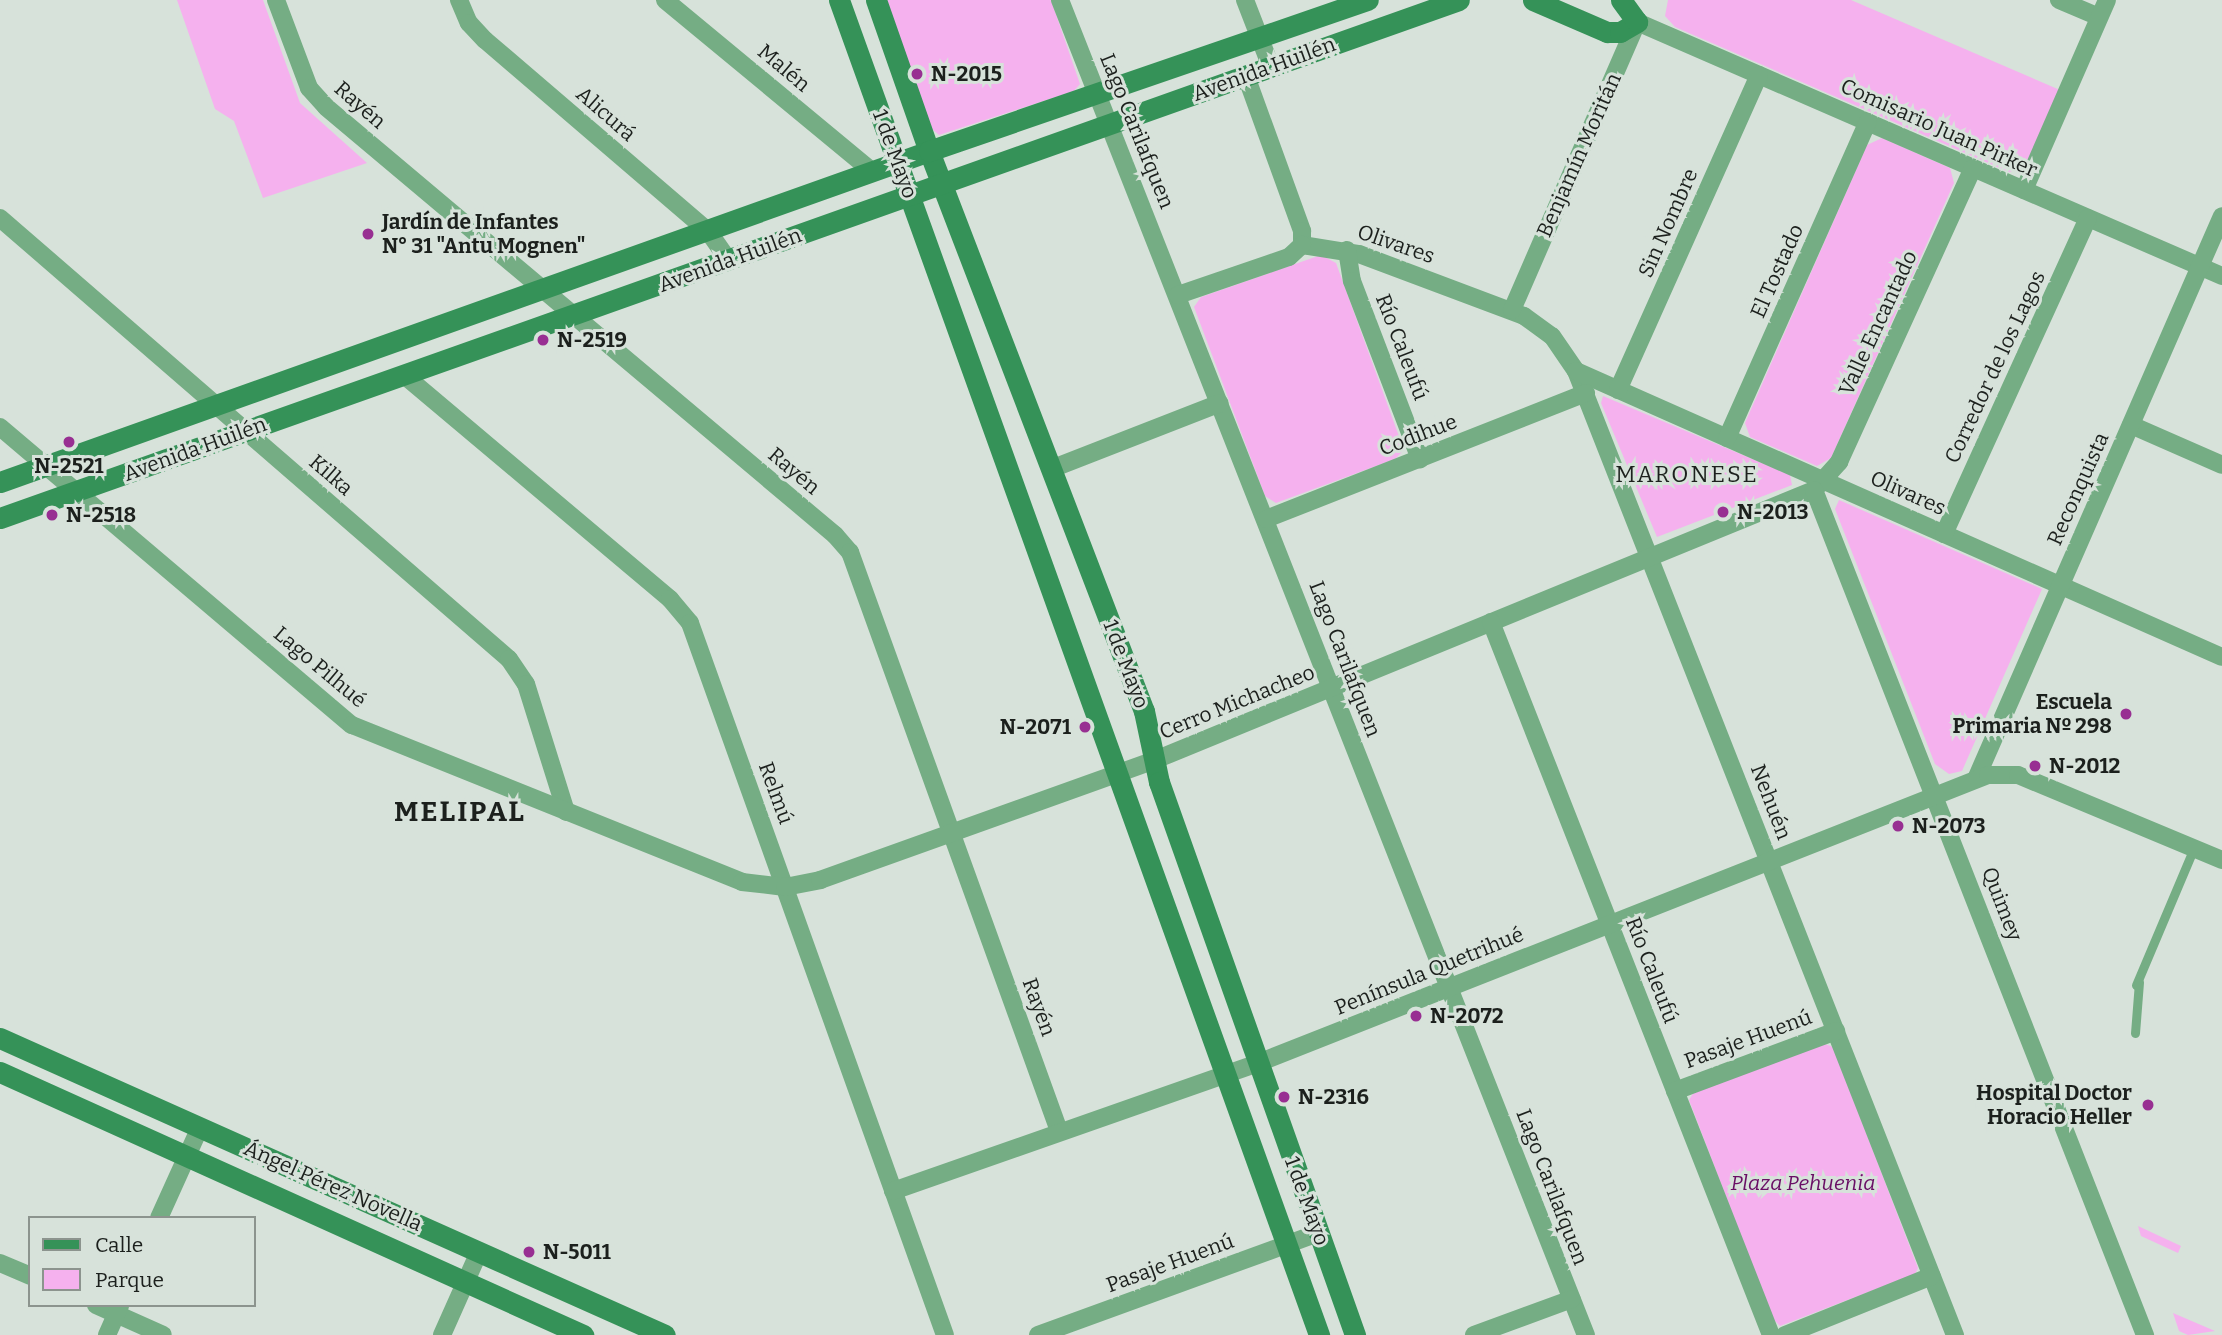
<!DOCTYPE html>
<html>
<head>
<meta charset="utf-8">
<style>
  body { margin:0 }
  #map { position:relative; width:2222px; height:1335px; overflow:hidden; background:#d7e2da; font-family:Bitter,serif }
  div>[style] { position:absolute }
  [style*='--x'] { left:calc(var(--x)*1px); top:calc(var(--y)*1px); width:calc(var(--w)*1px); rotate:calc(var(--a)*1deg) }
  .green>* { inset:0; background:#f5b1ee }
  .lane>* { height:9px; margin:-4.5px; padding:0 4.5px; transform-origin:4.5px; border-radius:4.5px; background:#75ad84 }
  .street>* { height:18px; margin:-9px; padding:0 9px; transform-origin:9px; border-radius:9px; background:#75ad84 }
  .secondary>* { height:21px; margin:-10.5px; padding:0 10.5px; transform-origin:10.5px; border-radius:10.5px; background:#359258 }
  .dots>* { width:19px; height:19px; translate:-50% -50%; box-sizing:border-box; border:4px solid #d7e2da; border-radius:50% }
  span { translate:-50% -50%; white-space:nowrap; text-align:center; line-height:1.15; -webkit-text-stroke:6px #d7e2da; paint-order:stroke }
  .street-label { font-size:21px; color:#1c201d }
  .poi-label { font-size:21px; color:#1c201d; font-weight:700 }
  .left { translate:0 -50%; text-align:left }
  .right { translate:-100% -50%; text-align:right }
  .park-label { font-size:21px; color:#690f65; font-style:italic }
  .neighbourhood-label { font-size:23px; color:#1c201d; letter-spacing:2px }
  .district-label { font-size:28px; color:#1c201d; font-weight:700; letter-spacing:2px }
  .legend { position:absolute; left:28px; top:1216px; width:228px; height:91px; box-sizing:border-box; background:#d7e2da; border:2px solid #8c948e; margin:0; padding:9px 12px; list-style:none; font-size:21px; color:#1c201d }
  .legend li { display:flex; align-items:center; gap:14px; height:35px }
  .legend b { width:35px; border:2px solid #8c948e }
</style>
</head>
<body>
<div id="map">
  <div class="green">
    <i style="clip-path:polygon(177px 0,263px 0,300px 103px,367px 163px,263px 198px,234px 121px,215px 109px)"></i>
    <i style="clip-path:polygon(886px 0,1051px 0,1080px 84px,1074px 91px,939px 135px,932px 129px)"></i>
    <i style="clip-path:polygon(1668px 0,1851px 0,2060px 90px,2026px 167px,2009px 172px,1675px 27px,1665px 16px)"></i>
    <i style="clip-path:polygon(1882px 138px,1950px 168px,1954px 183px,1831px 458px,1817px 466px,1750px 437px,1745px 423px,1867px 145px)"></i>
    <i style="clip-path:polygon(1321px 255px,1336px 263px,1404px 450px,1395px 459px,1276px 503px,1265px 496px,1194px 307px,1201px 297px)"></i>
    <i style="clip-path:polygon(1603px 396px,1790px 475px,1792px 485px,1657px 537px,1601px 403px)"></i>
    <i style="clip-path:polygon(1839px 500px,2042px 589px,1962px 771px,1949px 774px,1935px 764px,1835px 509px)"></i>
    <i style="clip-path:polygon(1825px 1044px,1833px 1047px,1918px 1268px,1915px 1274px,1780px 1326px,1773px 1319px,1689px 1100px,1694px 1092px)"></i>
    <i style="clip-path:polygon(2138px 1226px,2181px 1246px,2178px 1253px,2141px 1236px)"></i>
    <i style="clip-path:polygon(2173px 1313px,2215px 1331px,2188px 1335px,2179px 1331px)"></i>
  </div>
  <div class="lane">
    <i style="--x:2136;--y:985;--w:149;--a:-67.1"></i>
    <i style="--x:2135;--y:1033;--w:51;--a:-85.5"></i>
  </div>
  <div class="street">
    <i style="--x:276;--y:0;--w:94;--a:69.4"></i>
    <i style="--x:309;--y:88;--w:25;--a:48"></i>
    <i style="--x:326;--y:107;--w:665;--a:40.06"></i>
    <i style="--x:835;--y:535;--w:23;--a:49"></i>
    <i style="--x:850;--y:552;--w:616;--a:70.15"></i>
    <i style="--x:459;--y:0;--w:25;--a:67"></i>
    <i style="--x:469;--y:23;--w:23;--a:47"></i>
    <i style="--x:485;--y:40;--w:294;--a:40.6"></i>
    <i style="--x:708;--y:231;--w:35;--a:55"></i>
    <i style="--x:665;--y:0;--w:270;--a:39.6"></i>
    <i style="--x:1060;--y:0;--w:1435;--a:68.5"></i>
    <i style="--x:1245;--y:0;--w:72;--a:68.8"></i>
    <i style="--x:2059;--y:0;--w:43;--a:23"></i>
    <i style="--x:1246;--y:76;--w:165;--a:70.1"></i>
    <i style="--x:1302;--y:231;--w:14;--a:90"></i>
    <i style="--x:2024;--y:190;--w:207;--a:-66.4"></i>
    <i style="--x:0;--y:218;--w:673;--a:40.91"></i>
    <i style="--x:509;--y:659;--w:30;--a:56"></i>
    <i style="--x:526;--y:684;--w:134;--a:72.6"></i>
    <i style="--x:1302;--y:245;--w:58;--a:9"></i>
    <i style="--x:1359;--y:254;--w:176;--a:20.6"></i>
    <i style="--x:1524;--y:316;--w:34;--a:36"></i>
    <i style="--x:1552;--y:336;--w:42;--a:55.6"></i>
    <i style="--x:1576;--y:371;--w:1036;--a:68.54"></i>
    <i style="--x:1347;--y:250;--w:31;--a:81"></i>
    <i style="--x:1352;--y:281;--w:191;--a:69.1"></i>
    <i style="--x:1178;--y:295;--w:117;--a:-18.9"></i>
    <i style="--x:1289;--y:257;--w:18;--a:-43"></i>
    <i style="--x:1512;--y:310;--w:314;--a:-66.5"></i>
    <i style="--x:1637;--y:22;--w:638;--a:23.47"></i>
    <i style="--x:1576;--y:371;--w:706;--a:23.88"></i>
    <i style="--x:404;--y:375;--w:348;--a:40.1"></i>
    <i style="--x:670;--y:599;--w:31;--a:50"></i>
    <i style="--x:690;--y:623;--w:756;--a:70.3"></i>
    <i style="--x:1618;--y:390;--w:345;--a:-65.9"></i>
    <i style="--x:2131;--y:425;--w:99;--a:23.7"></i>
    <i style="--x:0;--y:427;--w:461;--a:40.3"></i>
    <i style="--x:352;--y:725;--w:420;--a:21.9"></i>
    <i style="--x:742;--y:882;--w:43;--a:6.6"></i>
    <i style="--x:785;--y:887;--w:36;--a:-11"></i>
    <i style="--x:820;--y:880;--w:356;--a:-19.7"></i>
    <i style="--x:1155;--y:760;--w:712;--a:-22.28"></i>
    <i style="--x:1814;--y:490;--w:38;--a:-48"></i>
    <i style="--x:1839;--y:462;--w:323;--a:-65.5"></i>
    <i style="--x:1727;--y:438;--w:346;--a:-66"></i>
    <i style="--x:1051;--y:469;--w:181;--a:-21.3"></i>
    <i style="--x:1814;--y:490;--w:908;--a:68.61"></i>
    <i style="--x:1266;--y:519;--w:344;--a:-21.5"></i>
    <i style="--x:1944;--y:534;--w:347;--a:-65.5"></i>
    <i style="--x:1491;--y:622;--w:766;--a:68.56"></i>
    <i style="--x:1976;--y:779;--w:614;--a:-66.4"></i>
    <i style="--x:1675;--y:1091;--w:172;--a:-20.4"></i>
    <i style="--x:893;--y:1191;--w:387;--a:-19.3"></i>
    <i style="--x:1258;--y:1063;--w:785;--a:-21.53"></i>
    <i style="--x:1988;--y:775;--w:30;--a:0"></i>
    <i style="--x:2018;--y:775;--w:221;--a:22.6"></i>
    <i style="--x:159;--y:1218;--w:100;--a:-65.7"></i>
    <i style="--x:0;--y:1263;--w:33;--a:23"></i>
    <i style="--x:96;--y:1305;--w:73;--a:24.1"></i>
    <i style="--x:107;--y:1335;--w:32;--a:-66"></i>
    <i style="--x:442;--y:1335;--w:91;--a:-66"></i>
    <i style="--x:1038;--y:1335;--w:298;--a:-20"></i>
    <i style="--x:1474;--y:1335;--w:104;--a:-20.2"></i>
    <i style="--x:1785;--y:1335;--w:158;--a:-21.9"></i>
  </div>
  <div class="secondary">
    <i style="--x:839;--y:0;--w:1419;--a:70.22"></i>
    <i style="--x:876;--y:0;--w:160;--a:70.7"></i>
    <i style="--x:929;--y:151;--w:600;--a:69"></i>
    <i style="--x:1144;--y:711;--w:73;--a:78.1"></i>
    <i style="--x:1159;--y:782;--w:587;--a:70.48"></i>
    <i style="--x:1533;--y:0;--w:81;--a:23.4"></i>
    <i style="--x:1607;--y:32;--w:13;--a:0"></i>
    <i style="--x:1620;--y:32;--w:20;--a:-30"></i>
    <i style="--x:1621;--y:0;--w:27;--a:54"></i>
    <i style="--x:0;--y:482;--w:986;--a:-19.61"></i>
    <i style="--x:929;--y:151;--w:464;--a:-19"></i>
    <i style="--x:0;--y:518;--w:1548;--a:-19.55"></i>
    <i style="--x:0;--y:1038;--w:728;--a:24.07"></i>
    <i style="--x:0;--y:1072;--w:640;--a:24.28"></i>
  </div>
  <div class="dots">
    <i style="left:917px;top:74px;background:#982f92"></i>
    <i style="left:368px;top:234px;background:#982f92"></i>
    <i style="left:543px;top:340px;background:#982f92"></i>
    <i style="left:69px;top:442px;background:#982f92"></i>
    <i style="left:1723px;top:512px;background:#982f92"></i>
    <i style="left:52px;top:515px;background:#982f92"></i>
    <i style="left:2126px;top:714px;background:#982f92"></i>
    <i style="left:1085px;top:727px;background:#982f92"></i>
    <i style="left:2035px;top:766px;background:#982f92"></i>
    <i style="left:1898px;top:826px;background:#982f92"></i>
    <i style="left:1416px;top:1016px;background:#982f92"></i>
    <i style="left:1284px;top:1097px;background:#982f92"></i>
    <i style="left:2148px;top:1105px;background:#982f92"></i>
    <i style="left:529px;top:1252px;background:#982f92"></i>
  </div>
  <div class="street-label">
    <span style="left:784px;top:68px;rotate:40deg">Malén</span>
    <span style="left:1264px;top:69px;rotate:-20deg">Avenida Huilén</span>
    <span style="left:360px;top:105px;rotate:41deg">Rayén</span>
    <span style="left:606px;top:114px;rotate:41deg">Alicurá</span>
    <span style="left:1939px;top:128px;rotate:24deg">Comisario Juan Pirker</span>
    <span style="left:1137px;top:131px;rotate:68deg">Lago Carilafquen</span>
    <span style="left:895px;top:154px;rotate:70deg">1 de Mayo</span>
    <span style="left:1579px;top:155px;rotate:-66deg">Benjamín Moritán</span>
    <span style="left:1668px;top:223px;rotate:-66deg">Sin Nombre</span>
    <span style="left:1396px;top:244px;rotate:19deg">Olivares</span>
    <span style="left:730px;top:260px;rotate:-20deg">Avenida Huilén</span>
    <span style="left:1777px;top:271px;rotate:-66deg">El Tostado</span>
    <span style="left:1878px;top:323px;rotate:-65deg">Valle Encantado</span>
    <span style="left:1402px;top:347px;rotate:69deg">Río Caleufú</span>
    <span style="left:1995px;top:367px;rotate:-65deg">Corredor de los Lagos</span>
    <span style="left:1418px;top:435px;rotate:-21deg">Codihue</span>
    <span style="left:195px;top:449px;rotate:-20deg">Avenida Huilén</span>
    <span style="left:794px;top:471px;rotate:40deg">Rayén</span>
    <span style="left:331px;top:475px;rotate:41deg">Kilka</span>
    <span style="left:2078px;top:489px;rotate:-66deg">Reconquista</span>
    <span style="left:1908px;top:493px;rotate:24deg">Olivares</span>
    <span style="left:1345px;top:659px;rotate:69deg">Lago Carilafquen</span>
    <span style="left:1126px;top:664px;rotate:69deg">1 de Mayo</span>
    <span style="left:320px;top:667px;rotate:40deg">Lago Pilhué</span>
    <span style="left:1237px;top:702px;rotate:-22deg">Cerro Michacheo</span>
    <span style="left:776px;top:793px;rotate:70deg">Relmú</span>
    <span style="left:1771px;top:802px;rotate:69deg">Nehuén</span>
    <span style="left:2002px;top:904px;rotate:69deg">Quimey</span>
    <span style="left:1652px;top:970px;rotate:69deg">Río Caleufú</span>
    <span style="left:1429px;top:971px;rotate:-22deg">Península Quetrihué</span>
    <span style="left:1039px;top:1007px;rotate:70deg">Rayén</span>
    <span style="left:1748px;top:1039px;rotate:-20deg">Pasaje Huenú</span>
    <span style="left:333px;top:1186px;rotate:24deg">Ángel Pérez Novella</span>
    <span style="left:1552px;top:1187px;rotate:69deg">Lago Carilafquen</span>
    <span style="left:1307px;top:1201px;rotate:70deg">1 de Mayo</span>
    <span style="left:1170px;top:1263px;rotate:-20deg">Pasaje Huenú</span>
  </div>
  <div class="poi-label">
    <span class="left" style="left:931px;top:74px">N-2015</span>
    <span class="left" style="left:382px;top:234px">Jardín de Infantes<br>N° 31 "Antu Mognen"</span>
    <span class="left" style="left:557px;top:340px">N-2519</span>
    <span style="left:69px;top:466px">N-2521</span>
    <span class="left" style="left:1737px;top:512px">N-2013</span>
    <span class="left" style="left:66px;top:515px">N-2518</span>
    <span class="right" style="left:2112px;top:714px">Escuela<br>Primaria Nº 298</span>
    <span class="right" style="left:1071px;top:727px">N-2071</span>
    <span class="left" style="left:2049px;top:766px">N-2012</span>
    <span class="left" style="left:1912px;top:826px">N-2073</span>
    <span class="left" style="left:1430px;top:1016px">N-2072</span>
    <span class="right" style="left:2132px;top:1105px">Hospital Doctor<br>Horacio Heller</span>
    <span class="left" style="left:1298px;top:1097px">N-2316</span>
    <span class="left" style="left:543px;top:1252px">N-5011</span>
  </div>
  <div class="park-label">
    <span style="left:1803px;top:1183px">Plaza Pehuenia</span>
  </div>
  <div class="neighbourhood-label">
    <span style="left:1687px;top:474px">MARONESE</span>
  </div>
  <div class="district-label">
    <span style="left:460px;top:812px">MELIPAL</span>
  </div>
  <ul class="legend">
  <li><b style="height:9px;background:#359258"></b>Calle</li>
  <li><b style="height:19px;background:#f5b1ee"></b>Parque</li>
  </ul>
</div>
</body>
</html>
